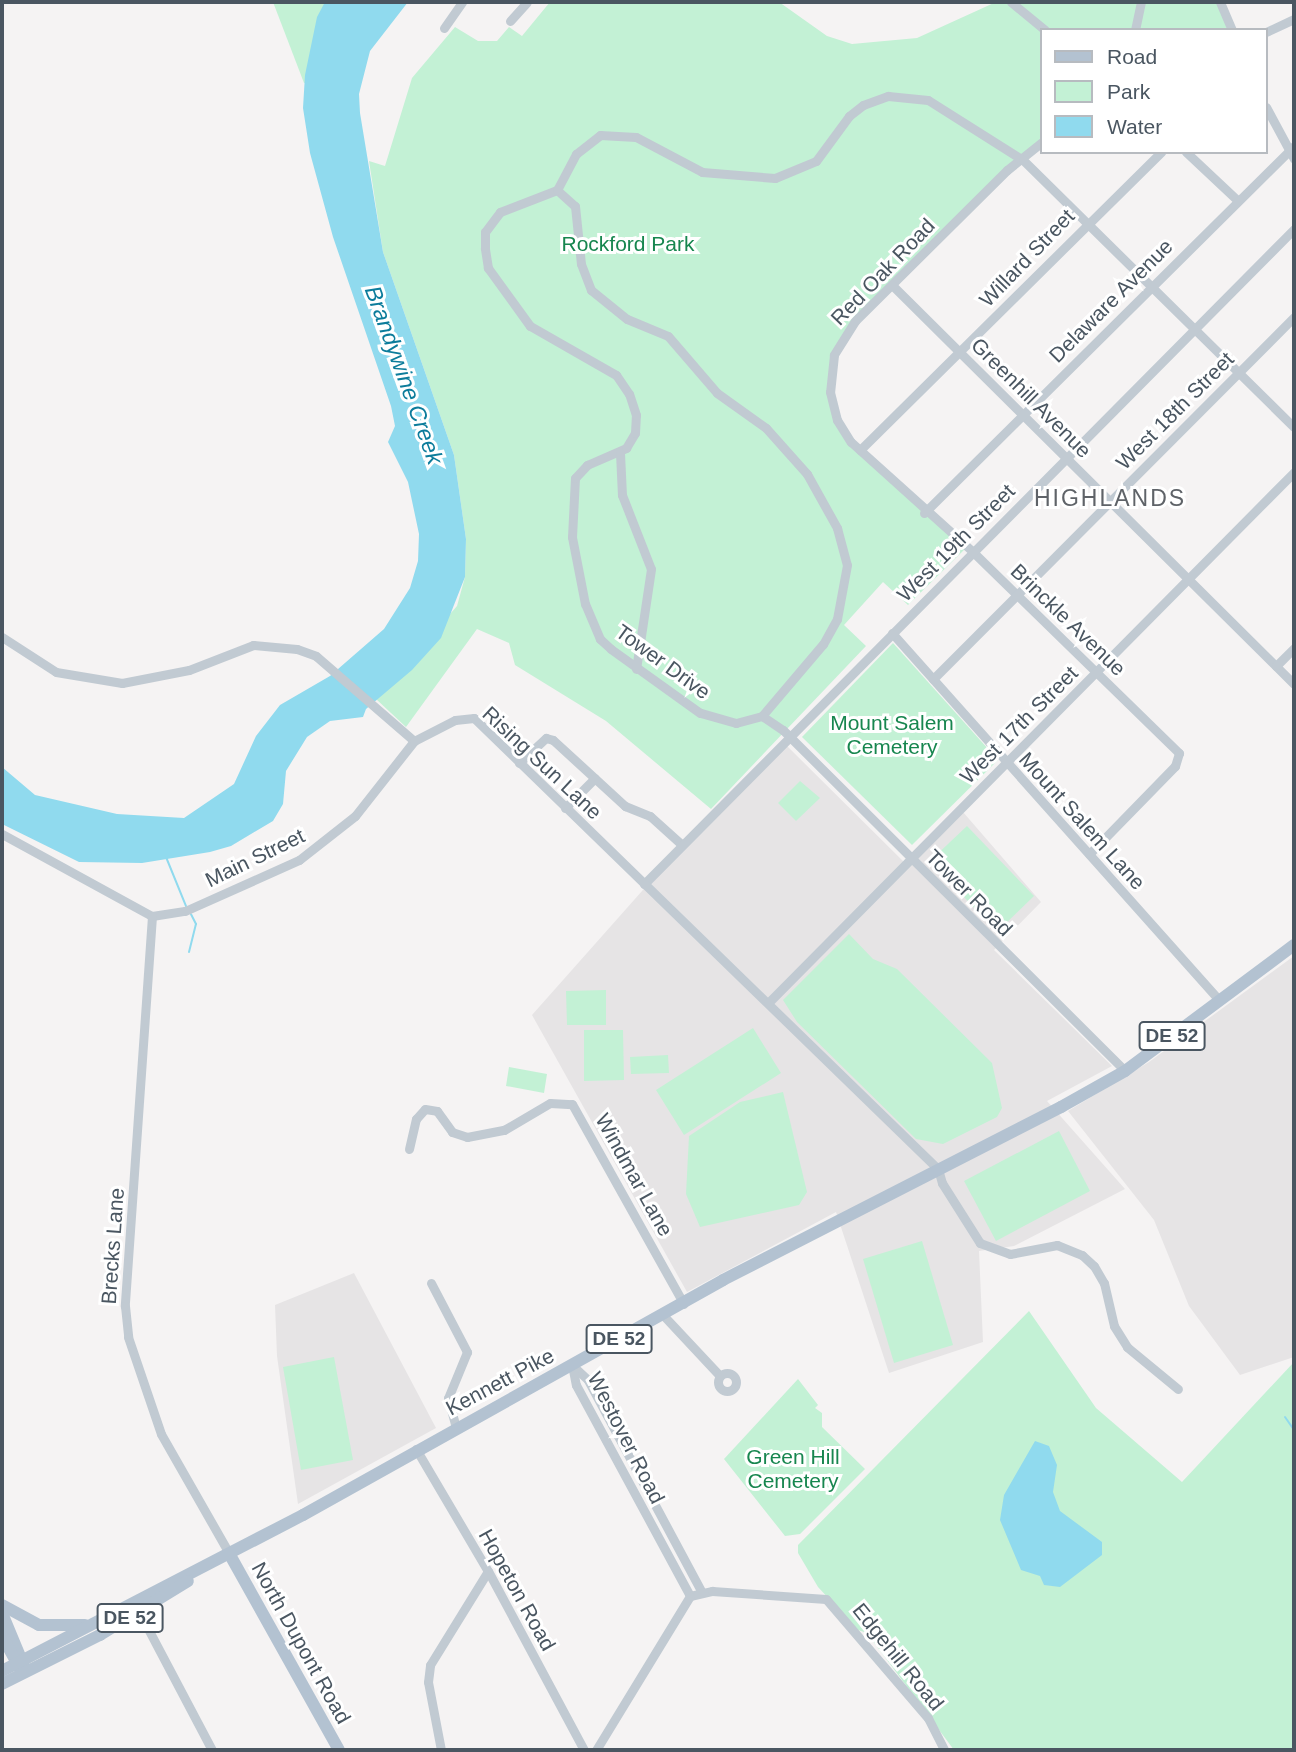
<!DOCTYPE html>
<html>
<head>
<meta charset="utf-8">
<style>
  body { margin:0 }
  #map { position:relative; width:1296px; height:1752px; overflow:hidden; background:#f5f3f3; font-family:Helvetica,sans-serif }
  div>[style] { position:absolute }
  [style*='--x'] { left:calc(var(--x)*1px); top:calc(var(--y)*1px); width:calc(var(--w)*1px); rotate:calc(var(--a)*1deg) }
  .education>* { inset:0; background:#e6e4e5 }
  .green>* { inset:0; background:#c3f1d5 }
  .water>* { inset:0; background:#90daee }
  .stream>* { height:2px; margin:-1px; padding:0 1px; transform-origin:1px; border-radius:1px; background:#90daee }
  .minor>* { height:9px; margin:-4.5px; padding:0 4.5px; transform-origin:4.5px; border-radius:4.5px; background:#c1cad2 }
  .minor>.ring { margin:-4.5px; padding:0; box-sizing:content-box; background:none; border:9px solid #c1cad2; border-radius:50% }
  .major>* { height:12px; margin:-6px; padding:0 6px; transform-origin:6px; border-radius:6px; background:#b3c2d1 }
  span { translate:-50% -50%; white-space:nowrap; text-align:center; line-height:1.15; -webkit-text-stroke:6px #fff; paint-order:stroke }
  .shield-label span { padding:2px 5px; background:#fff; border:2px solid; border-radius:5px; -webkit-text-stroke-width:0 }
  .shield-label { font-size:19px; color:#4a5661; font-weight:700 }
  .park-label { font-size:21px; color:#17864f }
  .street-label { font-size:21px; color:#4a5661 }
  .water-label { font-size:23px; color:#0c7c9b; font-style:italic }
  .neighbourhood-label { font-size:23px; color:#5f6368; letter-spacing:2px }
  .frame { position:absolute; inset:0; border:4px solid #4a5661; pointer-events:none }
  .legend { position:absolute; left:1040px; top:28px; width:228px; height:126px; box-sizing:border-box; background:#fff; border:2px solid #b7bbc0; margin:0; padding:9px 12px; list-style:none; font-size:21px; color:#4a5661 }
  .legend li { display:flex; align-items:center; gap:14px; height:35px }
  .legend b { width:35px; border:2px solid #b7bbc0 }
</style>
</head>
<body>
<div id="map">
  <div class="education">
    <i style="clip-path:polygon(786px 745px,909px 867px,963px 812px,1041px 902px,994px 950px,1112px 1066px,1047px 1101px,1125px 1189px,1014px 1246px,979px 1251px,983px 1342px,889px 1373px,836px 1212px,687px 1292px,532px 1015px,650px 882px)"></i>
    <i style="clip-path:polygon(1294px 956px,1294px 1357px,1240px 1375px,1189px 1306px,1154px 1220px,1068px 1111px,1149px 1062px)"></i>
    <i style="clip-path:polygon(354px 1273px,436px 1428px,298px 1504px,277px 1356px,275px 1305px)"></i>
  </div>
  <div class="green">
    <i style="clip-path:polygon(273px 2px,364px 2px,317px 81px,304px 83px)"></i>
    <i style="clip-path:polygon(550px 2px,779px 2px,827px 36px,852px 44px,917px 38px,996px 2px,1220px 2px,1232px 30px,1042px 30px,1042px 142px,845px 335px,830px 374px,840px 428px,967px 547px,908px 605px,883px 582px,844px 625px,866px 646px,711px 809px,606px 721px,515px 665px,509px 643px,477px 629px,406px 727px,376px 699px,457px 606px,465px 577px,466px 539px,454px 455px,383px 252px,369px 161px,385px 166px,412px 78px,455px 27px,478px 41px,497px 41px,509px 27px,522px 36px)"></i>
    <i style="clip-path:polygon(893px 643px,998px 760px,912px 845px,802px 737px)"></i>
    <i style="clip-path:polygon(800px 781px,820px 798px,796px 821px,778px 803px)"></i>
    <i style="clip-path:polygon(967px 826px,1034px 896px,997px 932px,930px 861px)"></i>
    <i style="clip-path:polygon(849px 934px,873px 959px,897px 969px,992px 1063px,1002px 1108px,997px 1117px,943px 1144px,916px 1139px,797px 1022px,783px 1000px)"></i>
    <i style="clip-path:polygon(606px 990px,606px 1025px,567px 1025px,566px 991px)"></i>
    <i style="clip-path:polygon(753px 1028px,781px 1073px,684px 1135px,656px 1090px)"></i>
    <i style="clip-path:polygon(584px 1030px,623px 1030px,624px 1080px,584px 1081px)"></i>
    <i style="clip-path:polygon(668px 1055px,669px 1073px,631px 1074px,630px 1057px)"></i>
    <i style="clip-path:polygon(509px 1067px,547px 1074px,544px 1093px,506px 1086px)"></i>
    <i style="clip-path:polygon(783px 1092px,807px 1192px,799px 1205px,700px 1227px,686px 1194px,689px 1136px,740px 1102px)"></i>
    <i style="clip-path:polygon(1059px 1131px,1090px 1191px,996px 1241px,964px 1181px)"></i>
    <i style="clip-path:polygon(922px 1241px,953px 1345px,894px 1363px,863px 1259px)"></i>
    <i style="clip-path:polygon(1029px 1311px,1096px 1408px,1182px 1482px,1294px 1362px,1294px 1750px,954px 1750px,867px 1633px,858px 1630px,818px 1587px,798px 1553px,798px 1545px)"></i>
    <i style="clip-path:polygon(334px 1357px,353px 1460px,301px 1470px,283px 1367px)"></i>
    <i style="clip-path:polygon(798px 1379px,818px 1405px,815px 1408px,822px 1413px,822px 1427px,865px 1469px,800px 1534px,785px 1536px,724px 1459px)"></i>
  </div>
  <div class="water">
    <i style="clip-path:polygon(325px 2px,408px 2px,370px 51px,359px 94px,360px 113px,383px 252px,454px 455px,466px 539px,465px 577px,441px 638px,412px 670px,366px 709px,363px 717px,330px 721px,307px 737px,286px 771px,283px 804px,273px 821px,231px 846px,210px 852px,142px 863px,79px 862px,2px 824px,2px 767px,35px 795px,117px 814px,184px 818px,234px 784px,256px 736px,280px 705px,330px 676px,384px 629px,410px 588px,418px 561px,419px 534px,408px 482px,388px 442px,395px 426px,391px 406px,333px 237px,310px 153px,303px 108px,305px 75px,317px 17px)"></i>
    <i style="clip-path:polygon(1035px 1441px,1049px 1446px,1057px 1465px,1053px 1492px,1060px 1511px,1102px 1542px,1102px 1555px,1060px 1587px,1044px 1585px,1040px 1576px,1021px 1570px,1000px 1520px,1004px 1495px)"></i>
  </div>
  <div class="stream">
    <i style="--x:166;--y:857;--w:53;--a:67.8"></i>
    <i style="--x:189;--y:952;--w:29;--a:-76"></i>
    <i style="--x:196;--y:924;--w:11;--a:-117"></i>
    <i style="--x:1285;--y:1417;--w:16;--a:55"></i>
  </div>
  <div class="minor">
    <i style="--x:1011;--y:2;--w:44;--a:39.5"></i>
    <i style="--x:1220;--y:2;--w:30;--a:67"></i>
    <i style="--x:510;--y:21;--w:25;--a:-48"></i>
    <i style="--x:444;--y:28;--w:32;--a:-55"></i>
    <i style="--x:1135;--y:30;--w:29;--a:-78"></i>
    <i style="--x:1266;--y:32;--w:31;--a:-25"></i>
    <i style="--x:1266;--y:107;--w:59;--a:61.7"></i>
    <i style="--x:1042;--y:142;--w:45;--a:141.3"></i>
    <i style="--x:1007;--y:170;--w:214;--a:135.2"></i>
    <i style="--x:855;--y:321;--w:40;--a:122"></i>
    <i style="--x:834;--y:355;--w:37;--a:96"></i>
    <i style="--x:830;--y:392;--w:29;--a:76"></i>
    <i style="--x:837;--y:420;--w:26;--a:58"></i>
    <i style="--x:851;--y:442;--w:164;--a:42"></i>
    <i style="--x:973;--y:552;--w:288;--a:44.3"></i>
    <i style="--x:1179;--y:753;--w:14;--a:107"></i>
    <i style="--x:1175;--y:766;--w:123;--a:134.3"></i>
    <i style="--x:1186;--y:152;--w:69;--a:43.2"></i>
    <i style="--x:557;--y:190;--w:24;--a:42"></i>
    <i style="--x:575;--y:206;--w:58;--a:84.1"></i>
    <i style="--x:581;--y:264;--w:28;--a:69"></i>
    <i style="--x:591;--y:290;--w:46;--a:38.9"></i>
    <i style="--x:627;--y:319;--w:44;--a:22.5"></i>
    <i style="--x:668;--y:336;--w:75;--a:49.3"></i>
    <i style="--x:717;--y:393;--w:60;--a:35.5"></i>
    <i style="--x:766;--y:428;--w:62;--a:48.3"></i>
    <i style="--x:807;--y:474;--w:62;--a:60.9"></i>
    <i style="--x:837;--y:528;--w:38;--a:75"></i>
    <i style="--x:847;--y:565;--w:55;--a:100.5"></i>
    <i style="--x:837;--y:619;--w:29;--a:119"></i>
    <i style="--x:823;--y:644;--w:94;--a:130.3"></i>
    <i style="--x:762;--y:716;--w:27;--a:165"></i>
    <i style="--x:736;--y:723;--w:37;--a:-164"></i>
    <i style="--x:700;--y:713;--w:110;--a:-144.3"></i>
    <i style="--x:611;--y:649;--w:15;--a:-138"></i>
    <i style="--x:600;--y:639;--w:38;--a:-113"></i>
    <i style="--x:585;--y:604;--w:68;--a:-101"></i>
    <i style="--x:572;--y:537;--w:59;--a:-87.1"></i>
    <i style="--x:575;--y:478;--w:18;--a:-47"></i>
    <i style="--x:587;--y:465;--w:43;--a:-23.6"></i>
    <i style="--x:626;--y:448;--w:17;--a:-59"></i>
    <i style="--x:635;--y:433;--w:18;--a:-87"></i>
    <i style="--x:636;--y:415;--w:22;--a:-108"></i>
    <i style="--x:629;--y:394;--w:23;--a:-124"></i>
    <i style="--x:616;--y:375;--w:99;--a:-150.3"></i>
    <i style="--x:530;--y:326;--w:72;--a:-125.9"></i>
    <i style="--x:488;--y:268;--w:20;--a:-99"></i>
    <i style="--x:485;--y:248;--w:16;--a:-90"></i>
    <i style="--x:485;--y:232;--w:25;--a:-53"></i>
    <i style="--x:500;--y:212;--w:61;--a:-21.1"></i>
    <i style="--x:557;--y:190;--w:41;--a:-62.2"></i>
    <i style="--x:576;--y:154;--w:31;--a:-38"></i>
    <i style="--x:600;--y:135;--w:36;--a:3"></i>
    <i style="--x:636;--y:137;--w:75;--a:27.9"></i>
    <i style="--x:702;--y:172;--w:73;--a:4.7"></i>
    <i style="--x:775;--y:178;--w:44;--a:-22.5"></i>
    <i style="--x:816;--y:161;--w:56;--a:-53.7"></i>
    <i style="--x:849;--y:116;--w:18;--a:-38"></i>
    <i style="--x:863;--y:105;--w:27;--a:-20"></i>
    <i style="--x:888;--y:96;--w:40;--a:5.7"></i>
    <i style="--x:928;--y:100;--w:112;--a:32.3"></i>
    <i style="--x:1023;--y:160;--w:380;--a:44.6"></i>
    <i style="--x:892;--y:285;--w:566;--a:44.79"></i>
    <i style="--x:860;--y:450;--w:424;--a:-44.7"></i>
    <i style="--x:620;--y:453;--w:42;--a:87.3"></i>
    <i style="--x:622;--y:495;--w:79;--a:68.6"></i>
    <i style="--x:651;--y:569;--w:101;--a:98.5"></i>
    <i style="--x:924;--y:513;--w:521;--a:-44.77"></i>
    <i style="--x:892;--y:633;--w:492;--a:48.3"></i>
    <i style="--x:2;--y:637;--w:64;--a:32.9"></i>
    <i style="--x:56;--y:672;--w:67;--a:9.5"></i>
    <i style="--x:122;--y:683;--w:68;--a:-11"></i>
    <i style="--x:189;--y:670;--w:69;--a:-21.3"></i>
    <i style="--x:253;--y:645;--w:44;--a:5.2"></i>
    <i style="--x:297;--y:649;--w:20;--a:20"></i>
    <i style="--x:316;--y:656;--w:130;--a:40.9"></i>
    <i style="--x:1276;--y:666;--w:25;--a:-45"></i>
    <i style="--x:933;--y:679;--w:511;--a:-45.08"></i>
    <i style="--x:762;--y:716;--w:25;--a:34"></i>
    <i style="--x:783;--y:730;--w:483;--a:44.9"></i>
    <i style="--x:519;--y:763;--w:37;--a:-43"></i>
    <i style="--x:546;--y:738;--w:7;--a:16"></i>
    <i style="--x:553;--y:740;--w:98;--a:42.5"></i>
    <i style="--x:625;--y:806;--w:27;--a:22"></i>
    <i style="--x:650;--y:816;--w:42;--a:42.1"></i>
    <i style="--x:565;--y:808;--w:42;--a:-45"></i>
    <i style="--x:2;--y:834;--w:171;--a:28.7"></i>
    <i style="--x:644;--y:884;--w:923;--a:-45.22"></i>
    <i style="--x:152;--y:916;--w:33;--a:-9"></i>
    <i style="--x:185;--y:911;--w:125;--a:-24.1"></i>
    <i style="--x:299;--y:860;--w:71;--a:-38.2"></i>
    <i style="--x:355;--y:816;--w:95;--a:-51.8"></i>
    <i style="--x:414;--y:741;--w:46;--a:-27.1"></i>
    <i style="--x:455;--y:720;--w:19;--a:-6"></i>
    <i style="--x:474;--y:718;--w:647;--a:44.19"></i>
    <i style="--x:938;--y:1169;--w:15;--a:74"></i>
    <i style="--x:942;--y:1183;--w:71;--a:57.7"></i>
    <i style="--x:980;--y:1243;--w:32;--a:20"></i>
    <i style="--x:1010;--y:1254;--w:48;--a:-10.8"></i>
    <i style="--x:1057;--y:1245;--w:27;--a:22"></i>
    <i style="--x:1082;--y:1255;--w:16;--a:43"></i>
    <i style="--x:1094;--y:1266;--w:20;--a:60"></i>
    <i style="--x:1104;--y:1283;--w:44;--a:76.9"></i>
    <i style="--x:1114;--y:1326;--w:25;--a:58"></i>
    <i style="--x:1127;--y:1347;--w:66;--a:39.5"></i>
    <i style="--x:152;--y:916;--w:391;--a:94"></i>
    <i style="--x:125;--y:1306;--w:31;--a:84"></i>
    <i style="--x:128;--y:1337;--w:102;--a:71.2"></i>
    <i style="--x:161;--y:1434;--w:139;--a:60.3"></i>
    <i style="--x:768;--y:1003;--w:747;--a:-45.27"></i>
    <i style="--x:409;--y:1149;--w:31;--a:-77"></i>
    <i style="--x:416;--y:1119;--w:13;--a:-48"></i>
    <i style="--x:425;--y:1109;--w:12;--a:9"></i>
    <i style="--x:437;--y:1111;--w:26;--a:54"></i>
    <i style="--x:452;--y:1132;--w:16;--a:18"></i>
    <i style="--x:467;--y:1137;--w:38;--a:-11"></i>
    <i style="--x:504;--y:1130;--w:53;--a:-30.4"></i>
    <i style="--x:550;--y:1103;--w:22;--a:3"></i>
    <i style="--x:572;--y:1104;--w:229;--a:60.8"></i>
    <i style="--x:431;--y:1283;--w:78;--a:62.4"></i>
    <i style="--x:467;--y:1352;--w:50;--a:112.4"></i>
    <i style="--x:448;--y:1398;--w:31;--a:75"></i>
    <i style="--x:663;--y:1315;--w:83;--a:46.9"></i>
    <i style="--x:572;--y:1365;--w:22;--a:43"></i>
    <i style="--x:588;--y:1380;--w:239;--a:61.8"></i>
    <i style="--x:572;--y:1365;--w:20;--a:79"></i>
    <i style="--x:576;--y:1385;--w:240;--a:61.6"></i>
    <i class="ring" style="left:718px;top:1373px;width:9px;height:9px"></i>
    <i style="--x:416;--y:1449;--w:142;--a:59.5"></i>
    <i style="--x:488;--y:1571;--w:203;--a:61.8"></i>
    <i style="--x:690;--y:1596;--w:23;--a:-13"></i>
    <i style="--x:712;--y:1591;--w:114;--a:4"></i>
    <i style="--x:826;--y:1599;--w:157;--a:49.4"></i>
    <i style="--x:928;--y:1718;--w:36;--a:63"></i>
    <i style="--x:136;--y:1606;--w:163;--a:62.2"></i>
    <i style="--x:441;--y:1750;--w:69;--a:-100.8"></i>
    <i style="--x:428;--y:1682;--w:17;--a:-83"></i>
    <i style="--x:430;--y:1665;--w:110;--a:-58.3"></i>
    <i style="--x:596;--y:1750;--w:180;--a:-58.6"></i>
  </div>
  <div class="major">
    <i style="--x:230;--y:1555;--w:223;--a:60.8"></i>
    <i style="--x:2;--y:1605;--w:42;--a:28.4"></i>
    <i style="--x:39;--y:1625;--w:46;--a:0"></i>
    <i style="--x:2;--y:1613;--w:57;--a:67.5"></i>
    <i style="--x:2;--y:1636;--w:37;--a:61"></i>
    <i style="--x:2;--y:1671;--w:339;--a:-27.4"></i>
    <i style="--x:303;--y:1515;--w:481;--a:-29.2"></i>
    <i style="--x:723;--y:1280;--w:380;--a:-27.1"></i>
    <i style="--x:1061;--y:1107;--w:73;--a:-29.4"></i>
    <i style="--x:1125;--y:1071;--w:211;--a:-36.7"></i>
    <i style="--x:2;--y:1684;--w:110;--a:-26.6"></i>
    <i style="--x:100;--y:1635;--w:103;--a:-31.5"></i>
  </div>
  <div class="shield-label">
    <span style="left:1172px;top:1036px">DE 52</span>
    <span style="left:619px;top:1339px">DE 52</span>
    <span style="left:130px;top:1618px">DE 52</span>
  </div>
  <div class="park-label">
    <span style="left:628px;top:244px">Rockford Park</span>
    <span style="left:892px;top:735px">Mount Salem<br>Cemetery</span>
    <span style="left:793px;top:1469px">Green Hill<br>Cemetery</span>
  </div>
  <div class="street-label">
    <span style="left:1027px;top:258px;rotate:-46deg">Willard Street</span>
    <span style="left:883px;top:272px;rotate:-46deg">Red Oak Road</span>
    <span style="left:1111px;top:301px;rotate:-45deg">Delaware Avenue</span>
    <span style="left:1031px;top:398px;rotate:45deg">Greenhill Avenue</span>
    <span style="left:1175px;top:411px;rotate:-45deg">West 18th Street</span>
    <span style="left:956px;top:543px;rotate:-45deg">West 19th Street</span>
    <span style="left:1068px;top:620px;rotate:44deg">Brinckle Avenue</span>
    <span style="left:663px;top:662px;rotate:36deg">Tower Drive</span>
    <span style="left:1019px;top:725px;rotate:-45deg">West 17th Street</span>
    <span style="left:542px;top:763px;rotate:43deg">Rising Sun Lane</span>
    <span style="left:1082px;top:821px;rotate:48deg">Mount Salem Lane</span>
    <span style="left:255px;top:858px;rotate:-26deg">Main Street</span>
    <span style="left:969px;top:893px;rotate:45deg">Tower Road</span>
    <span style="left:634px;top:1175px;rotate:61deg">Windmar Lane</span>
    <span style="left:113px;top:1246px;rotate:-86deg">Brecks Lane</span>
    <span style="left:500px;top:1382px;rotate:-28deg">Kennett Pike</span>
    <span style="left:626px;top:1438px;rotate:63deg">Westover Road</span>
    <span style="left:517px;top:1590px;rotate:61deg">Hopeton Road</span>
    <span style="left:301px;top:1643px;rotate:61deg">North Dupont Road</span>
    <span style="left:898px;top:1657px;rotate:51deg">Edgehill Road</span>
  </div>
  <div class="water-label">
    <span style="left:404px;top:375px;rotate:70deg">Brandywine Creek</span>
  </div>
  <div class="neighbourhood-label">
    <span style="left:1110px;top:498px">HIGHLANDS</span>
  </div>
  <div class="frame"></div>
  <ul class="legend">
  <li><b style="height:9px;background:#b3c2d1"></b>Road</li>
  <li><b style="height:19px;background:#c3f1d5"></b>Park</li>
  <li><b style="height:19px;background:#90daee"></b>Water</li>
  </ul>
</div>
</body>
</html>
